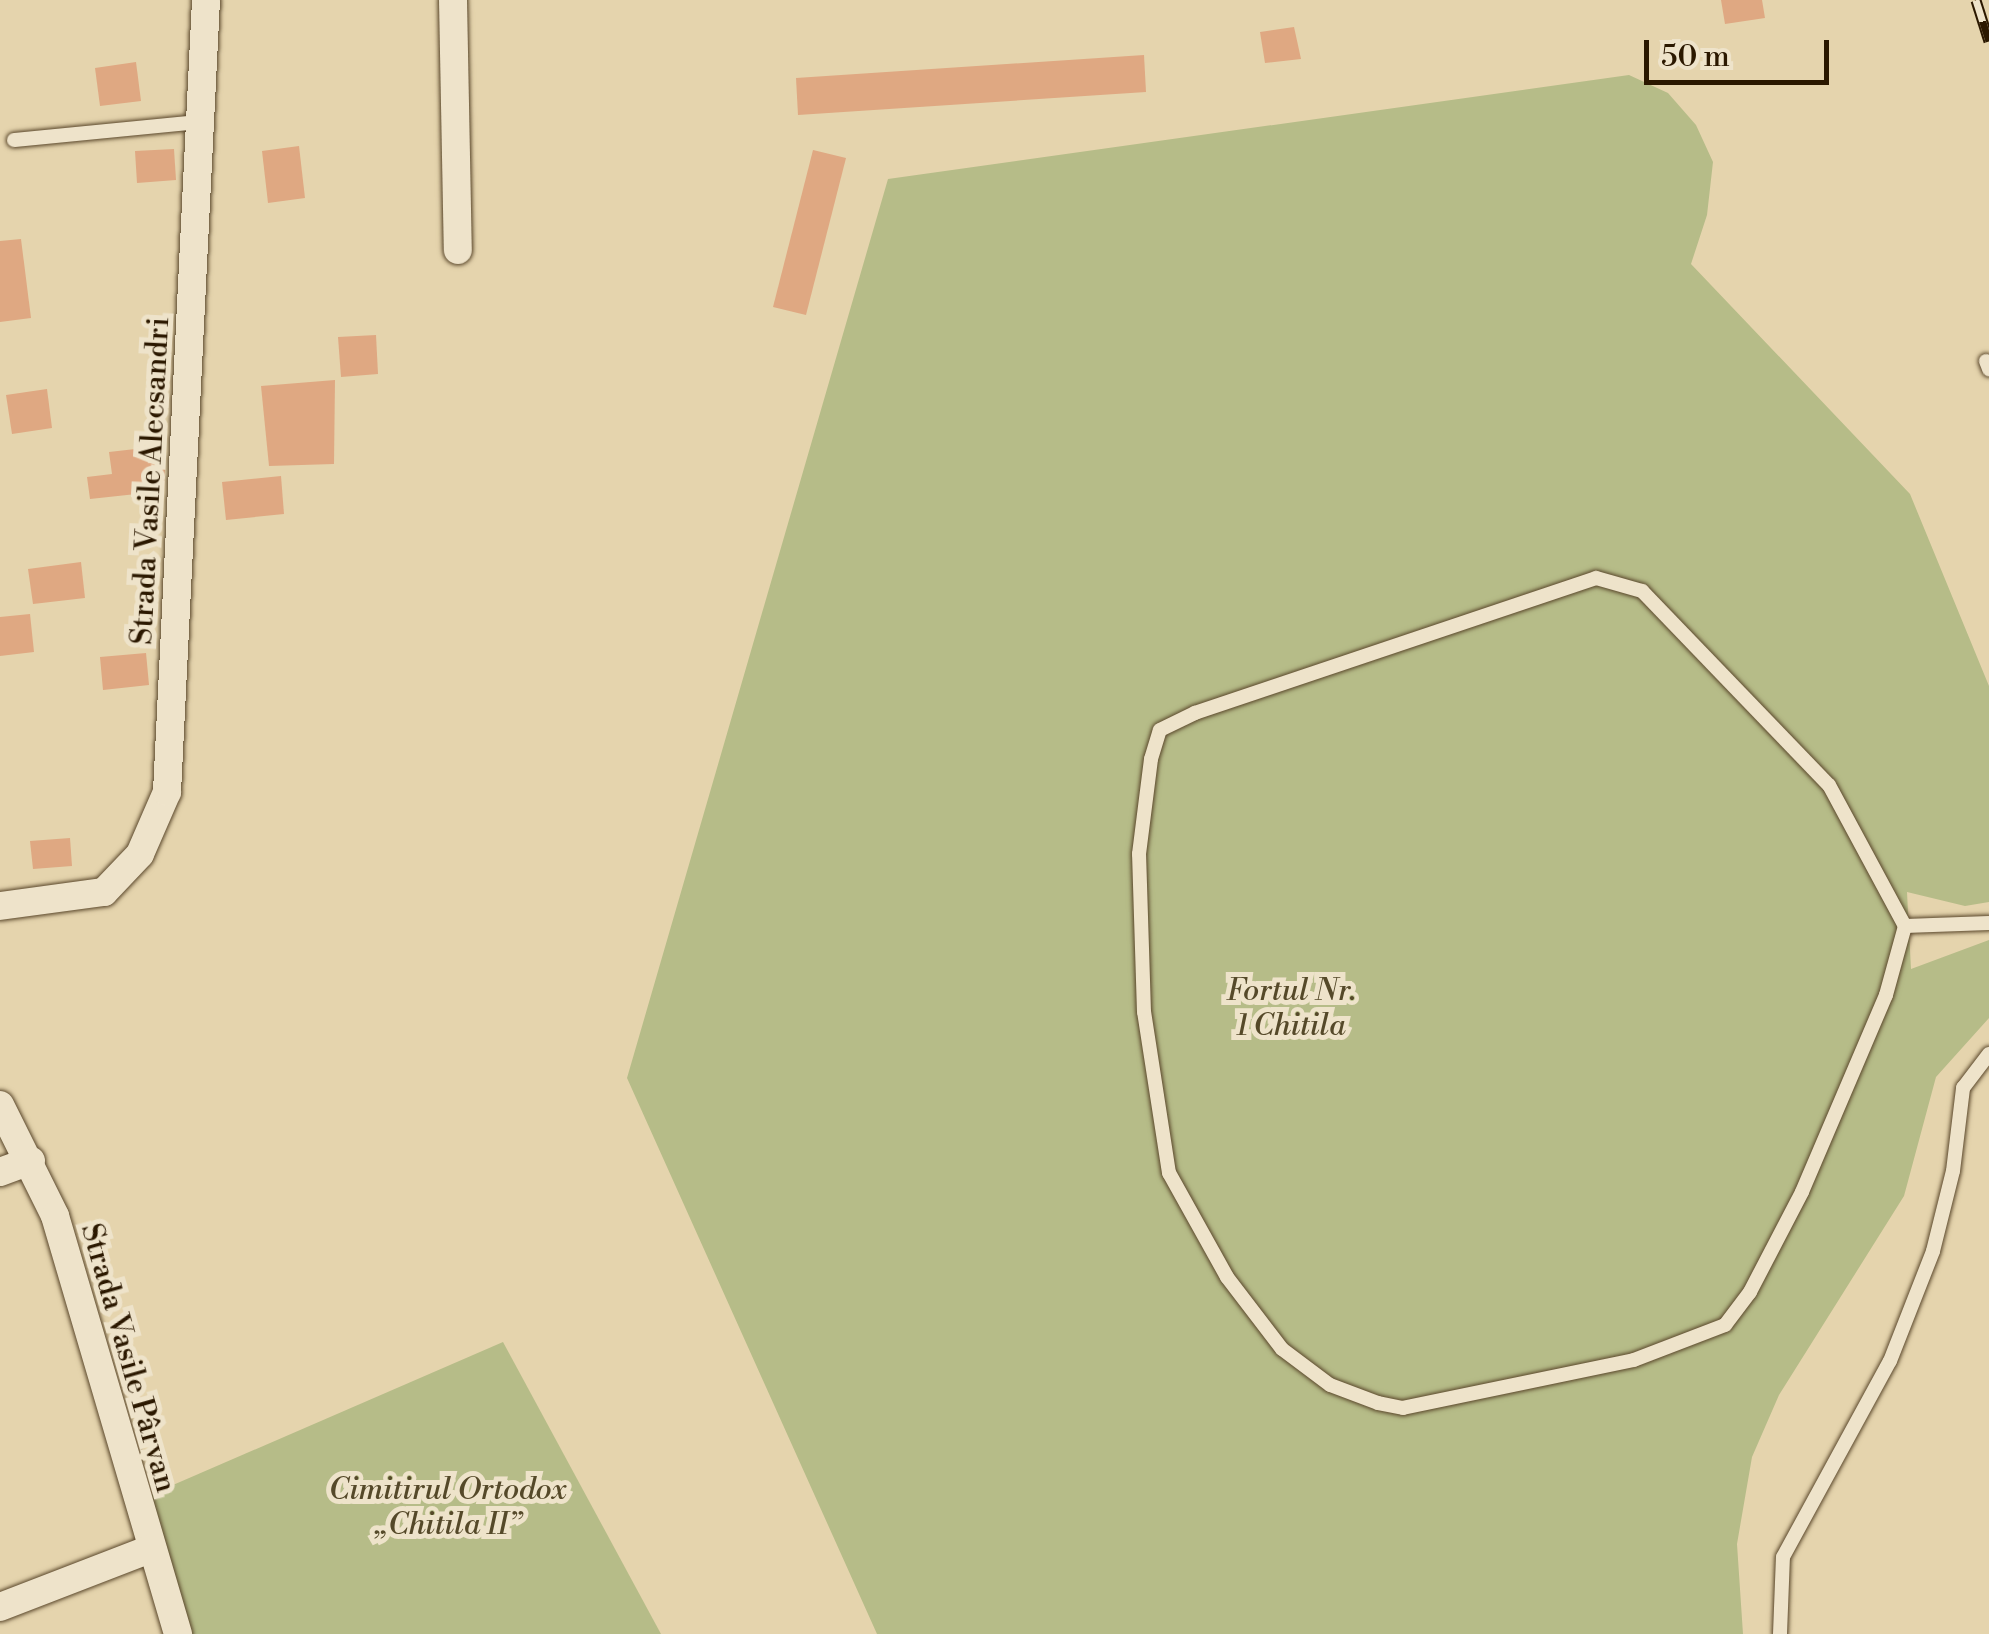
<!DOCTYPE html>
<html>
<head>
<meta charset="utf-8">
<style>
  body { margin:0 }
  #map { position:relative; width:1989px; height:1634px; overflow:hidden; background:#e5d4ad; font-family:"Libre Bodoni",serif }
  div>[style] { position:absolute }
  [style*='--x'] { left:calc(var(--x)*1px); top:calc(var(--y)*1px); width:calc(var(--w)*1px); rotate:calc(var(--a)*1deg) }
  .green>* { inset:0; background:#b6bc88 }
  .building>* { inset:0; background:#dfa882 }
  .roads { filter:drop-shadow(0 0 2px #5a472b) drop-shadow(0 0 2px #5a472b) }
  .service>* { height:14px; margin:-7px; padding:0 7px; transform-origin:7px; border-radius:7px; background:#eee3ca }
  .minor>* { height:28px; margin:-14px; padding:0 14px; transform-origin:14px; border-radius:14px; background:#eee3ca }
  .rail>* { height:11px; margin-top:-5.5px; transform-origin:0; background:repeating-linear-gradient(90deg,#eee3ca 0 22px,#2b1800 0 44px); box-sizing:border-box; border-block:2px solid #2b1800 }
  span { translate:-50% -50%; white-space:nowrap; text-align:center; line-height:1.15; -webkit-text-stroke:10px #eee3ca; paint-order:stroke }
  .street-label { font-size:30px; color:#2b1800 }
  .park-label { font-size:30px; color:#554929; font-style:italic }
  .scale { position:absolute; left:1644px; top:40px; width:185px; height:45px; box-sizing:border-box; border:5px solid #2b1800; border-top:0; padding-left:12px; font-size:30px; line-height:35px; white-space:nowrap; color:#2b1800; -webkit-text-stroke:8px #eee3ca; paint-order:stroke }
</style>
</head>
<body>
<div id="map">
  <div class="green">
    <i style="clip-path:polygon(1629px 75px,1668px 93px,1696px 125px,1713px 162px,1707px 215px,1691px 264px,1910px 494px,1989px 686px,1989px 902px,1965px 906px,1907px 892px,1911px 969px,1989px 940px,1989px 1018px,1936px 1077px,1904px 1196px,1779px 1395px,1752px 1457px,1737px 1544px,1743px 1634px,877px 1634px,627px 1078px,888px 179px)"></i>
    <i style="clip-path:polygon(503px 1342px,661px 1634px,192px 1634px,143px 1498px)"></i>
  </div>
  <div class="building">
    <i style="clip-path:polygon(1721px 0,1762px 0,1765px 18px,1725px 24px)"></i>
    <i style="clip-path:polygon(1294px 27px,1301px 59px,1265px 63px,1260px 32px)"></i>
    <i style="clip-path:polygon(1144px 55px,1146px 92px,798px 115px,796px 78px)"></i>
    <i style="clip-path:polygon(136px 62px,141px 101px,100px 106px,95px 68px)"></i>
    <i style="clip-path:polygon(299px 146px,305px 198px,268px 203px,262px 151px)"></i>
    <i style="clip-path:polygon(174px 149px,176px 180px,137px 183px,135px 151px)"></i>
    <i style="clip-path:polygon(813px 150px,846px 158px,806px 315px,773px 307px)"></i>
    <i style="clip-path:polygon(21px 239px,31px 318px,0 322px,0 241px)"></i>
    <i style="clip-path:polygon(376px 335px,378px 374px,341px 377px,338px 337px)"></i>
    <i style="clip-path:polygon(335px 380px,334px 464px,269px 466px,261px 386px)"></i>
    <i style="clip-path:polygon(47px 389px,52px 428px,12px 434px,6px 395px)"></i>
    <i style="clip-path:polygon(153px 447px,156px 470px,165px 468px,164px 491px,90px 499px,87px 477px,112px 474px,109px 452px)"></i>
    <i style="clip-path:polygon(281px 476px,284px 514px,226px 520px,222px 482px)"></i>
    <i style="clip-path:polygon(81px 562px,85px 598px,33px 604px,28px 569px)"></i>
    <i style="clip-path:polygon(30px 614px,34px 652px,0 656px,0 617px)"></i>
    <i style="clip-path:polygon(146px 653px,149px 685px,103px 690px,100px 657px)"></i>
    <i style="clip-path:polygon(70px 838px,72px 866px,33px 869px,30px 841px)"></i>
  </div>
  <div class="roads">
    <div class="service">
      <i style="--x:14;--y:140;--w:186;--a:-5.6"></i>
      <i style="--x:1986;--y:361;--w:9;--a:69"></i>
      <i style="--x:1596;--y:578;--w:48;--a:15.8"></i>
      <i style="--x:1642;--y:591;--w:269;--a:46.1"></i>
      <i style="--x:1829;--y:785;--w:160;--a:61.7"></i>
      <i style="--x:1905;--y:926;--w:72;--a:105.4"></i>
      <i style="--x:1886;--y:995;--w:214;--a:113.1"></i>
      <i style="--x:1802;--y:1192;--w:113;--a:117.5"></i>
      <i style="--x:1750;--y:1292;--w:41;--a:127.1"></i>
      <i style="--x:1725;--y:1325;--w:97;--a:159"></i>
      <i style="--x:1634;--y:1360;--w:236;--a:168.3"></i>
      <i style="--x:1403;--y:1408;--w:25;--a:-169"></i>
      <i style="--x:1378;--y:1403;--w:51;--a:-159.4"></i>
      <i style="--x:1330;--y:1385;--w:60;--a:-143.1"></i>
      <i style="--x:1282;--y:1349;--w:91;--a:-127.4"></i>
      <i style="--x:1227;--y:1277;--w:119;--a:-119.1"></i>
      <i style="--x:1169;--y:1173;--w:163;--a:-98.8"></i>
      <i style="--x:1144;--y:1012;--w:158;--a:-91.8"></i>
      <i style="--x:1139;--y:854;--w:96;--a:-82.8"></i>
      <i style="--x:1151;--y:759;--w:30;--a:-73"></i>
      <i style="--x:1160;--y:730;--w:39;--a:-26"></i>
      <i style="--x:1195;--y:713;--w:423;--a:-18.6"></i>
      <i style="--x:1905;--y:926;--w:84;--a:-2"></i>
      <i style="--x:1780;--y:1634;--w:77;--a:-87.8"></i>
      <i style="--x:1783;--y:1557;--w:223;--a:-61.4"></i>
      <i style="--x:1890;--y:1361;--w:118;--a:-68.6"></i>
      <i style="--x:1933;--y:1251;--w:82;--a:-76"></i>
      <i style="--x:1953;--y:1171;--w:84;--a:-83.1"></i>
      <i style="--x:1963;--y:1088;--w:43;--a:-52.6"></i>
    </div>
    <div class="minor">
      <i style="--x:453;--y:0;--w:250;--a:88.9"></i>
      <i style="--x:0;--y:906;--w:105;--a:-7.7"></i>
      <i style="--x:104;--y:892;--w:52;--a:-46.5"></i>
      <i style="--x:140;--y:854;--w:68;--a:-66.5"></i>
      <i style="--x:167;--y:792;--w:793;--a:-87.18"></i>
      <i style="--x:0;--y:1105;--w:124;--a:63.6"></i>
      <i style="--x:55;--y:1216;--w:436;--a:73.6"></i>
      <i style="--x:0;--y:1172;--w:33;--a:-20"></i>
      <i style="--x:0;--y:1607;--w:159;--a:-21.1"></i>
    </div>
  </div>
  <div class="rail">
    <i style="--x:1976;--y:0;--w:43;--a:72.4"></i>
  </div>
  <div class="street-label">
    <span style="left:151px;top:481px;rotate:-87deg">Strada Vasile Alecsandri</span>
    <span style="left:128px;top:1358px;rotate:74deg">Strada Vasile Pârvan</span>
  </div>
  <div class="park-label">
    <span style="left:1291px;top:1008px">Fortul Nr.<br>1 Chitila</span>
    <span style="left:448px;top:1507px">Cimitirul Ortodox<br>„Chitila II”</span>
  </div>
  <div class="scale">50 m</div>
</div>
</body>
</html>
